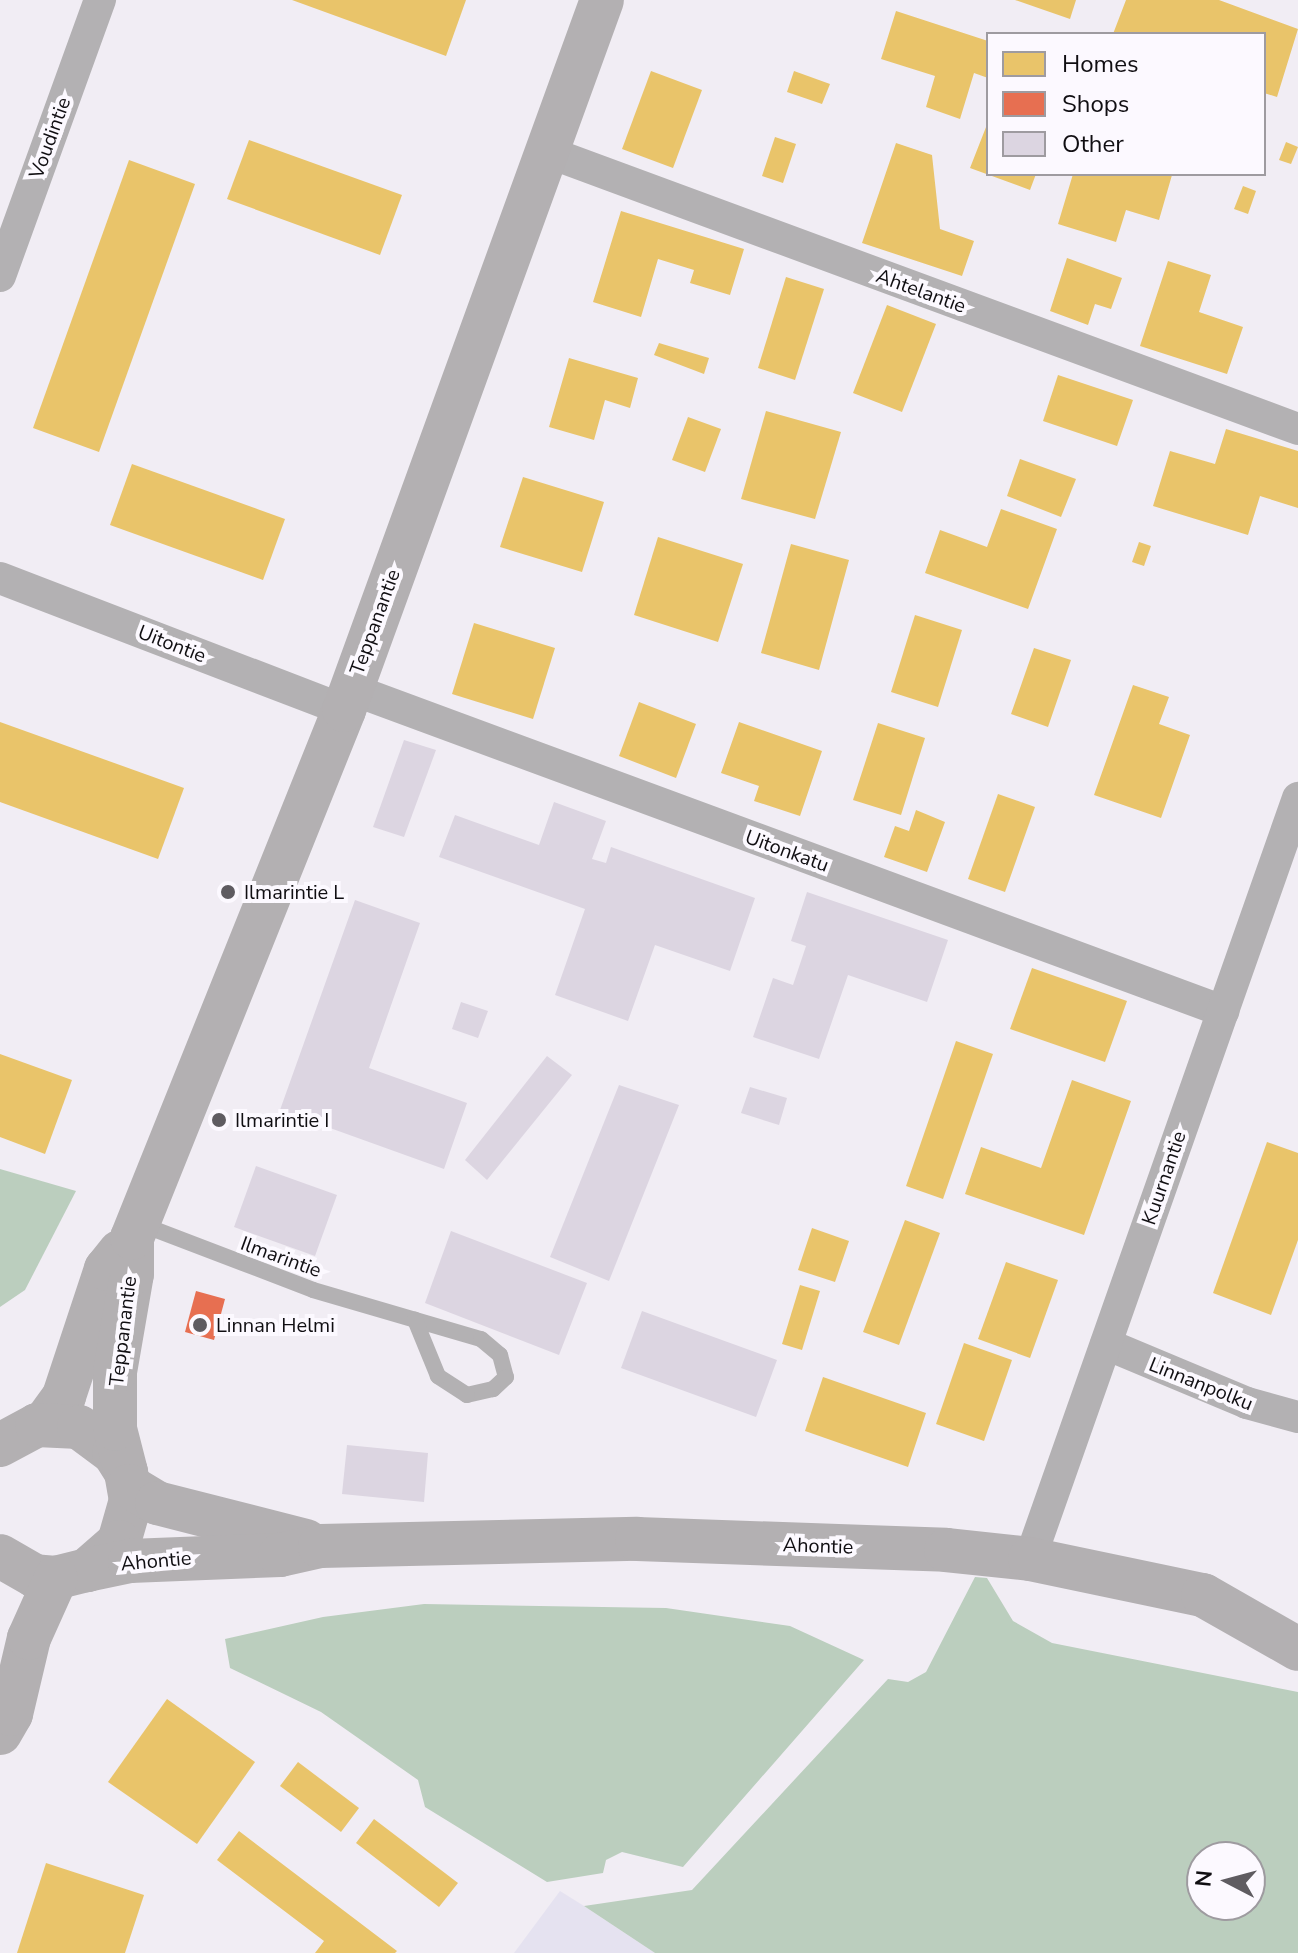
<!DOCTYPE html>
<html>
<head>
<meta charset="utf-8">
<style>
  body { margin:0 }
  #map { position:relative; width:1298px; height:1953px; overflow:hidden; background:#f1edf4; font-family:"Nunito Sans",sans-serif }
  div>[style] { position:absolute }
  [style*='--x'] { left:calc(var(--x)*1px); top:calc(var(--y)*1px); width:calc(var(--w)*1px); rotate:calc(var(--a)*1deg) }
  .commercial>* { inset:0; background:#e5e2f0 }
  .forest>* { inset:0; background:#bbcebe }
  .homes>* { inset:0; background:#e9c46a }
  .shops>* { inset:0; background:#e76f51 }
  .building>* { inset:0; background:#dcd5e1 }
  .lane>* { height:16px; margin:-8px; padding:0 8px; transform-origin:8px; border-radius:8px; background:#b3b1b3 }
  .street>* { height:32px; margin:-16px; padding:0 16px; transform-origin:16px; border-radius:16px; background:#b3b1b3 }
  .secondary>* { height:44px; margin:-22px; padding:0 22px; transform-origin:22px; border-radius:22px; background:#b3b0b2 }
  .dots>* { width:22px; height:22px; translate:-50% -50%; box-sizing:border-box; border:4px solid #fcf9ff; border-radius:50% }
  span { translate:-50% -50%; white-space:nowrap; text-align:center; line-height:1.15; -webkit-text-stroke:8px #fcf9ff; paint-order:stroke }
  .street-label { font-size:20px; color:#100e12 }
  .poi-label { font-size:20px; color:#100e12 }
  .left { translate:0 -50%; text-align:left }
  .legend { position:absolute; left:986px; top:32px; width:280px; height:144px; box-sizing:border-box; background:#fcf9ff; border:2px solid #9e9ba0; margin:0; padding:10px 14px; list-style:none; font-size:24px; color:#100e12 }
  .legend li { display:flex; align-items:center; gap:16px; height:40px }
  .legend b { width:40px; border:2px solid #9e9ba0 }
  .north { position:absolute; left:1186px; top:1841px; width:80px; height:80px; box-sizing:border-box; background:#fcf9ff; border:2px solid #9e9ba0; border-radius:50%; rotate:276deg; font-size:22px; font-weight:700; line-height:32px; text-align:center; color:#100e12 }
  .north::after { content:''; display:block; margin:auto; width:28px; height:36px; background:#5f5c61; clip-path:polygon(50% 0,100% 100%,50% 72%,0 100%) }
</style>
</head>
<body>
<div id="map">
  <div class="commercial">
    <i style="clip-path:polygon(560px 1891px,584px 1906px,655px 1953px,514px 1953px)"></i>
  </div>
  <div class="forest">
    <i style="clip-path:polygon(0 1169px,76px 1191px,25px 1290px,0 1307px)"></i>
    <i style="clip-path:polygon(evenodd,975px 1577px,987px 1578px,1013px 1621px,1052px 1643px,1298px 1692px,1298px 1953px,655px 1953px,584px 1906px,692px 1890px,888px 1679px,908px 1682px,926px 1672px,975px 1577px,1250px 1857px,1250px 1905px,1202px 1905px,1202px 1857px,1250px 1857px)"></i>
    <i style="clip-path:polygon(424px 1604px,666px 1608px,790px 1626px,864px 1660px,683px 1867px,622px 1852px,606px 1860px,603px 1873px,547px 1882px,425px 1807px,418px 1780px,321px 1712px,230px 1668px,225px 1639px,323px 1617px)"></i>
  </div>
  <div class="homes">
    <i style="clip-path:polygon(292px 0,466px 0,446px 56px)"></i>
    <i style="clip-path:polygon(1015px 0,1076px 0,1070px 19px)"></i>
    <i style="clip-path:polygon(1126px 0,1219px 0,1298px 29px,1277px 97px,1264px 93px,1264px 34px,1113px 34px)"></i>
    <i style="clip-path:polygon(896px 11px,988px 41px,988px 78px,974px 73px,960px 119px,926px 107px,935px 76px,881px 59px)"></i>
    <i style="clip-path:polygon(651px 71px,702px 90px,673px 168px,622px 149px)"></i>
    <i style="clip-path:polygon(794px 71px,830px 84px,822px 104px,787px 92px)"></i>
    <i style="clip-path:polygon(988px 122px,988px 174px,1036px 174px,1030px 190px,970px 168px)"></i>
    <i style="clip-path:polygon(775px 137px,796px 144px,783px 183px,762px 176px)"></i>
    <i style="clip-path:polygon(249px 140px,402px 195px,380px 255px,227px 199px)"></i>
    <i style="clip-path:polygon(1286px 142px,1298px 147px,1291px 164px,1279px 160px)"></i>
    <i style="clip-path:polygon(896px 143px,932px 155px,940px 229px,974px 241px,962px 276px,862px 243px)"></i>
    <i style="clip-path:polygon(129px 160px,195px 184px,99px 452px,33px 428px)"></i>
    <i style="clip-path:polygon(1073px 174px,1168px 174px,1172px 175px,1159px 220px,1126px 210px,1116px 242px,1058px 224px)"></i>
    <i style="clip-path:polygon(1243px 186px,1256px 191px,1248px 214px,1234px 209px)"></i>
    <i style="clip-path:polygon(621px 211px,744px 249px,730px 295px,690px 283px,694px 270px,658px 259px,641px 317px,593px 302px)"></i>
    <i style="clip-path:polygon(1067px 258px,1122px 278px,1111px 309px,1095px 304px,1088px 325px,1050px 311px)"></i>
    <i style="clip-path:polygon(1168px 261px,1211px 275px,1199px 312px,1243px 327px,1227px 374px,1140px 346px)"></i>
    <i style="clip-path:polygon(786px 277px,824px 289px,795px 380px,758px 368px)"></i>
    <i style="clip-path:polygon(887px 305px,936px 324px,902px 412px,853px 393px)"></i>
    <i style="clip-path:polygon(659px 343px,709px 358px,704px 374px,654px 355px)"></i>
    <i style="clip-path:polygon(569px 358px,638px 378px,630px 408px,605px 400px,594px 440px,549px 427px)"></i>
    <i style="clip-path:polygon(1058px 375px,1133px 400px,1117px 446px,1043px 421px)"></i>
    <i style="clip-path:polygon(766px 411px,841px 432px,815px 519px,741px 499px)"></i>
    <i style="clip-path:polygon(688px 417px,721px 429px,705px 472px,672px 460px)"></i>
    <i style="clip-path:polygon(1226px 429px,1298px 451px,1298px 508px,1260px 496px,1248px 535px,1153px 506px,1170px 451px,1215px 464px)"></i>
    <i style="clip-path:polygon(1020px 459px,1076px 479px,1061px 517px,1007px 496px)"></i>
    <i style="clip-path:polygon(132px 464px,285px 519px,263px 580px,110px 525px)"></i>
    <i style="clip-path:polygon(523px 477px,604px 502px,582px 572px,500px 547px)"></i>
    <i style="clip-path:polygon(1001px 509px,1057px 529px,1028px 609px,925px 573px,940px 530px,987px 547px)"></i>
    <i style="clip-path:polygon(658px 537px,743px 564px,718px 642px,634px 615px)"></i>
    <i style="clip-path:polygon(1139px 542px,1151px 546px,1144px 566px,1132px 562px)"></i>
    <i style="clip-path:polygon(791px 544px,849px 560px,819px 670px,761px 653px)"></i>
    <i style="clip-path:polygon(915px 615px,962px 630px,938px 707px,891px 692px)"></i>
    <i style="clip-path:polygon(474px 623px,555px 648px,533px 719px,452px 694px)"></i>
    <i style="clip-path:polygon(1034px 648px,1071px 660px,1048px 727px,1011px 714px)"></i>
    <i style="clip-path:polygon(1133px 685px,1169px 697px,1159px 724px,1190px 735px,1161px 818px,1094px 795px)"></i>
    <i style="clip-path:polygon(639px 702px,696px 724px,676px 778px,619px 756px)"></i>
    <i style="clip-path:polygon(0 722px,184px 788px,158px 859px,0 802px)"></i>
    <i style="clip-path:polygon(739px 722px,822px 751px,800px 816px,754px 801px,759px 786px,721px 773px)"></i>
    <i style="clip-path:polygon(878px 723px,925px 738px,901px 815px,853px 800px)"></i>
    <i style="clip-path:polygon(998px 794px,1035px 807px,1005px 892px,968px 879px)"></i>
    <i style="clip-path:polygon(916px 810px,945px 822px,927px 872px,884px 857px,895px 826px,909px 831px)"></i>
    <i style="clip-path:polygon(1032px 968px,1127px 1001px,1105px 1062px,1010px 1029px)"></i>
    <i style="clip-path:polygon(956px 1041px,993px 1054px,943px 1199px,906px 1186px)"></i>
    <i style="clip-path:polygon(0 1054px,72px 1080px,45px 1154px,0 1137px)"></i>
    <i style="clip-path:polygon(1072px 1080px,1131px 1101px,1084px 1235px,965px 1194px,981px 1147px,1041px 1168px)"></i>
    <i style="clip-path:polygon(1267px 1142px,1298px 1153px,1298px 1240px,1271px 1315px,1213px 1293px)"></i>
    <i style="clip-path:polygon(905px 1220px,940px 1233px,899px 1345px,863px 1332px)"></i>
    <i style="clip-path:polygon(812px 1228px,849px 1241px,835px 1282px,798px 1270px)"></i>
    <i style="clip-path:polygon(1006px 1262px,1058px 1280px,1030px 1358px,978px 1339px)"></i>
    <i style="clip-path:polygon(800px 1285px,820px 1291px,802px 1350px,782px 1344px)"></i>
    <i style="clip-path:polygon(964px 1343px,1012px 1360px,984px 1441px,936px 1424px)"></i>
    <i style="clip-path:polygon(823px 1377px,926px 1413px,908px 1467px,805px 1431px)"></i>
    <i style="clip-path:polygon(167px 1699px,255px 1762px,197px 1844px,108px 1782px)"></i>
    <i style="clip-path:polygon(298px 1762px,359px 1808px,341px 1832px,280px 1786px)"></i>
    <i style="clip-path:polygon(374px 1819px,458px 1883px,439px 1907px,356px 1843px)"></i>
    <i style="clip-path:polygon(239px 1831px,397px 1951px,395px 1953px,315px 1953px,324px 1941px,217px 1860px)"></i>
    <i style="clip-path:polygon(46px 1863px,144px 1895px,125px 1953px,17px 1953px)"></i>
  </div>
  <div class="shops">
    <i style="clip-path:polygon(196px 1291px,225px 1299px,214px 1340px,185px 1332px)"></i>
  </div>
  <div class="building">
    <i style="clip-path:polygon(404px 740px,436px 750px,404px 837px,373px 827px)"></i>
    <i style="clip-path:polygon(554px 802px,606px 821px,592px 859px,606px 863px,611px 847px,755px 898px,730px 971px,655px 945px,628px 1021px,555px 995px,585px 909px,439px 857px,455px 815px,539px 845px)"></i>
    <i style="clip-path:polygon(807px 892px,948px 940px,927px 1002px,848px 975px,819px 1059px,753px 1037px,773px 978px,793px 985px,806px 946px,791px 941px)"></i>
    <i style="clip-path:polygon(355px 900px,420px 923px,369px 1068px,467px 1103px,444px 1169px,280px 1110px)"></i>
    <i style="clip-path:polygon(461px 1002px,488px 1011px,478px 1038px,452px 1029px)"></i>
    <i style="clip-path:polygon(547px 1056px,572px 1075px,487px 1180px,465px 1160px)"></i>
    <i style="clip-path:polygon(619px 1085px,679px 1105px,609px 1281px,550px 1257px)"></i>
    <i style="clip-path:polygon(750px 1087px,787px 1098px,779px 1125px,741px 1113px)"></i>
    <i style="clip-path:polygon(256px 1166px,337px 1195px,315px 1256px,234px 1227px)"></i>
    <i style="clip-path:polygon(451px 1231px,587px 1283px,559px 1355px,425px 1303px)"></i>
    <i style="clip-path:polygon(642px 1311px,777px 1360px,756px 1417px,621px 1368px)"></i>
    <i style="clip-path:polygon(347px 1445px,428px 1453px,424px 1502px,342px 1494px)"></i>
  </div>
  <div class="lane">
    <i style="--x:138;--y:1223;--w:187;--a:20.9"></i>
    <i style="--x:313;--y:1290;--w:175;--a:16.3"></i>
    <i style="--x:481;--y:1339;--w:25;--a:40"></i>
    <i style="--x:500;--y:1355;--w:23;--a:75"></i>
    <i style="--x:506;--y:1377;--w:18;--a:137"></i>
    <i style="--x:493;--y:1389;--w:27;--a:167"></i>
    <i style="--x:467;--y:1395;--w:35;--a:-147"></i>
    <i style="--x:438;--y:1376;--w:61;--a:-112.3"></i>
  </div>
  <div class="street">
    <i style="--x:545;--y:151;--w:803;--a:20.26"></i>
    <i style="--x:0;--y:276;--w:294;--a:-70.1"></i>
    <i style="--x:0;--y:578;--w:368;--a:21"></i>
    <i style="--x:351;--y:689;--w:930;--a:20.27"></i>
    <i style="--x:1106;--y:1344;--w:153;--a:22.7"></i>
    <i style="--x:1247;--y:1403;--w:53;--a:15.4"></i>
    <i style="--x:1030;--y:1559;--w:807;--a:-70.6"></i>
  </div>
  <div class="secondary">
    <i style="--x:44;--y:1424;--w:34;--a:-54"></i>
    <i style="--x:64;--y:1396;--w:134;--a:-71.7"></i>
    <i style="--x:106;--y:1269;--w:22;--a:-51"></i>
    <i style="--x:0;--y:1445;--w:42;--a:-28.4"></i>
    <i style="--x:37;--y:1425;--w:42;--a:2.7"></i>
    <i style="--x:79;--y:1427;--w:44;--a:36.6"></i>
    <i style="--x:114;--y:1453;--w:22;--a:58"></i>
    <i style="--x:126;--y:1472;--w:28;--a:80"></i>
    <i style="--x:131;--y:1500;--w:44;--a:105.9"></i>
    <i style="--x:119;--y:1542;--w:43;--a:138.8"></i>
    <i style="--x:87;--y:1570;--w:32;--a:166"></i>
    <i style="--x:56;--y:1578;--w:21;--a:-175"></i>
    <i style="--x:35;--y:1576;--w:40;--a:-150.3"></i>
    <i style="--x:126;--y:1472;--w:44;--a:-104.3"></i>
    <i style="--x:115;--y:1429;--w:57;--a:-90"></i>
    <i style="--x:115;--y:1372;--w:99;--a:-80.2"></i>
    <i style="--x:132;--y:1274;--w:36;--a:-90"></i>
    <i style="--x:132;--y:1238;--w:569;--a:-68.12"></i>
    <i style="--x:344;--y:710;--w:755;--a:-70.03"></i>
    <i style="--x:129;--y:1486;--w:33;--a:31"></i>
    <i style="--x:157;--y:1503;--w:154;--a:14.3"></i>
    <i style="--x:87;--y:1570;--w:44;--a:-11.8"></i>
    <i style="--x:130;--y:1561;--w:150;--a:-2.3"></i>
    <i style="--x:280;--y:1555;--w:41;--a:-12.7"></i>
    <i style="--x:320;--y:1546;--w:317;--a:-1.3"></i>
    <i style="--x:637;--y:1539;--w:309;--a:2"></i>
    <i style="--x:946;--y:1550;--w:84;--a:6.1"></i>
    <i style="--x:1030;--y:1559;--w:177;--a:11.8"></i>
    <i style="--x:1203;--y:1595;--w:109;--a:29.6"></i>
    <i style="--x:0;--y:1733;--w:22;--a:-60"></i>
    <i style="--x:11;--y:1714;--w:78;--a:-76.7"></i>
    <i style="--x:29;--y:1638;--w:66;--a:-65.8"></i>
  </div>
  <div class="dots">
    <i style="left:228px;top:892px;background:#5f5c61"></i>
    <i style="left:219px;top:1120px;background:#5f5c61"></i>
    <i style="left:200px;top:1325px;background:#5f5c61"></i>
  </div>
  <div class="street-label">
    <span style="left:50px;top:138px;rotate:-70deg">Voudintie</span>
    <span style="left:921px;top:291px;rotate:20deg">Ahtelantie</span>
    <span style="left:375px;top:622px;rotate:-70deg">Teppanantie</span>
    <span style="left:172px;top:644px;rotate:21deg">Uitontie</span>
    <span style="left:787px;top:851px;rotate:20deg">Uitonkatu</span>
    <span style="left:1164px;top:1178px;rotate:-71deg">Kuurnantie</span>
    <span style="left:281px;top:1257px;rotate:20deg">Ilmarintie</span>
    <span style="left:123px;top:1331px;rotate:-83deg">Teppanantie</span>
    <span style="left:1201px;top:1384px;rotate:22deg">Linnanpolku</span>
    <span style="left:818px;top:1546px;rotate:2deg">Ahontie</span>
    <span style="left:156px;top:1561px;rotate:-5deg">Ahontie</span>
  </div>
  <div class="poi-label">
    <span class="left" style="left:244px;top:892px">Ilmarintie L</span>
    <span class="left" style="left:235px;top:1120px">Ilmarintie I</span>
    <span class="left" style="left:216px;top:1325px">Linnan Helmi</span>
  </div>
  <ul class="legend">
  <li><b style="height:22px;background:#e9c46a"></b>Homes</li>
  <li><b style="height:22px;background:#e76f51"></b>Shops</li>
  <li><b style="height:22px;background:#dcd5e1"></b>Other</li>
  </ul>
  <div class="north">N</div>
</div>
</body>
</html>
